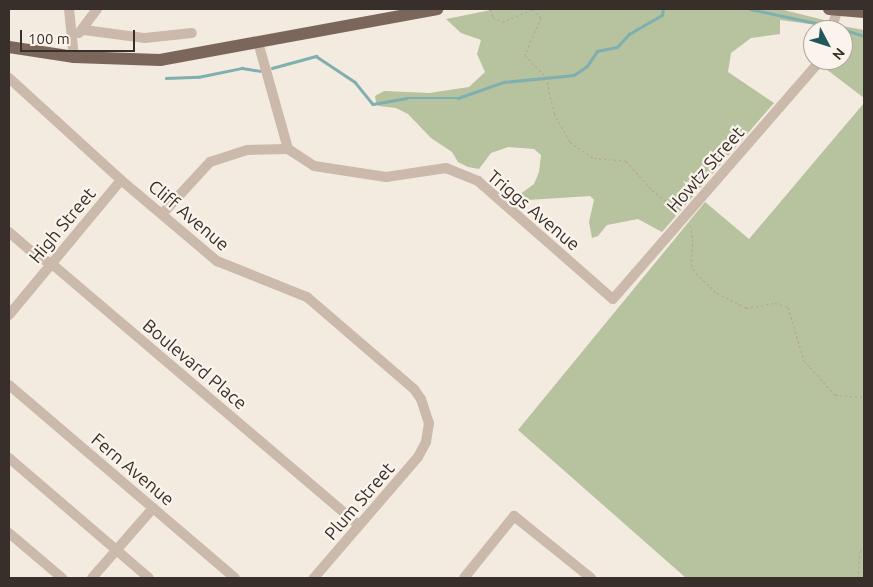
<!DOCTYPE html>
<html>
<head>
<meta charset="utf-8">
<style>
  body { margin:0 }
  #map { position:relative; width:873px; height:587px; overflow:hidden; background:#f3eae0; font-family:Ubuntu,sans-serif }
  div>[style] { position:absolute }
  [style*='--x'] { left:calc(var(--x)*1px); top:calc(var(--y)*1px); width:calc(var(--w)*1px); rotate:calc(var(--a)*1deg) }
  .green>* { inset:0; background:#b7c29f }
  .stream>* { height:2.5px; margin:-1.25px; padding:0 1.25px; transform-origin:1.25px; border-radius:1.25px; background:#7fafb0 }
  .path>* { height:1px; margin-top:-0.5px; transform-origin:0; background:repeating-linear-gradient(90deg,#b7a395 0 2.5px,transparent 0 5px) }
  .minor>* { height:10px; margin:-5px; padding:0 5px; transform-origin:5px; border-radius:5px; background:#cbb9ab }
  .major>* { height:12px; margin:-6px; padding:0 6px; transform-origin:6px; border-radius:6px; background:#7b665c }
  span { translate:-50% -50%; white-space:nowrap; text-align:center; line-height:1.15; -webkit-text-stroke:4.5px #faf4ed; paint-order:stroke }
  .street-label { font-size:18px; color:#392f2a }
  .frame { position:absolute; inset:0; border:10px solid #392f2a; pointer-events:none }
  .north { position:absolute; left:803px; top:20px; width:50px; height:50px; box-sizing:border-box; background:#faf4ed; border:1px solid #ada59f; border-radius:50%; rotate:130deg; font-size:14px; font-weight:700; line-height:20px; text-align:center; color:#392f2a }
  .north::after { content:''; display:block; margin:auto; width:18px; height:22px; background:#20585b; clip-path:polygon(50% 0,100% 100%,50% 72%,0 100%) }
  .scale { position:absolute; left:20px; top:30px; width:115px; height:22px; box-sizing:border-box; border:2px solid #392f2a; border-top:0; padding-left:6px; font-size:15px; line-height:18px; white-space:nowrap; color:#392f2a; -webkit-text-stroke:4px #faf4ed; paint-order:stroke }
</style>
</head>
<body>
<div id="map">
  <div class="green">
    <i style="clip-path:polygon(496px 9px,780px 9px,824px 20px,824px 26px,780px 20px,780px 34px,751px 38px,731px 53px,728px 72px,774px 103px,662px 232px,638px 219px,607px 225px,598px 236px,592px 238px,589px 222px,594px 200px,590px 196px,527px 200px,519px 195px,534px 184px,539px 172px,541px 155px,534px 149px,508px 147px,491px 153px,479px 169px,468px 167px,458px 162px,452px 152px,431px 138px,408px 114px,396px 108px,379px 106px,376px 102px,375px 96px,384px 91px,429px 93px,469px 87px,485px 72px,477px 54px,481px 40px,461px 33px,446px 19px)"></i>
    <i style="clip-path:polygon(842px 26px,864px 30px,864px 98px,826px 69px,829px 60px,843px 60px)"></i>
    <i style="clip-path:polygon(864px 103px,864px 578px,686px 578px,518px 430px,705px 202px,749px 239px)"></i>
  </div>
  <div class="stream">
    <i style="--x:750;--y:9;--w:81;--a:12.1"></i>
    <i style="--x:835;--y:27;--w:30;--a:17"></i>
    <i style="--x:272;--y:68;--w:46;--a:-15.3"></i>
    <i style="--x:316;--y:56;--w:47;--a:33.7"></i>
    <i style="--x:355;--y:82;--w:28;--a:51"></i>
    <i style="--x:373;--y:104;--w:34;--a:-10"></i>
    <i style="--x:406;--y:98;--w:52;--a:0"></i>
    <i style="--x:458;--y:98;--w:49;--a:-19.2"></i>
    <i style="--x:504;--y:82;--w:70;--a:-5.7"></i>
    <i style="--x:574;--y:75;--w:16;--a:-35"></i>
    <i style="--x:587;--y:66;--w:18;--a:-56"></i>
    <i style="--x:597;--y:51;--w:20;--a:-11"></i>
    <i style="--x:617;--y:47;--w:18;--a:-47"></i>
    <i style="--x:629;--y:34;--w:38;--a:-30"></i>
    <i style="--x:662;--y:15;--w:6;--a:-81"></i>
    <i style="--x:166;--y:78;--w:32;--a:-2"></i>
    <i style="--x:198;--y:77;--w:45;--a:-11.6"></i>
    <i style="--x:242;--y:68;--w:18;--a:9"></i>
  </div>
  <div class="path">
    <i style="--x:490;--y:9;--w:9;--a:69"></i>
    <i style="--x:493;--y:17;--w:10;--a:29"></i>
    <i style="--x:502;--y:22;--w:33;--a:-23"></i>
    <i style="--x:532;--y:9;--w:12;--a:42"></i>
    <i style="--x:541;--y:17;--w:41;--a:112.8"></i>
    <i style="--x:525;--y:55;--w:30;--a:46"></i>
    <i style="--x:546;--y:77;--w:37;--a:77"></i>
    <i style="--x:554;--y:113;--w:33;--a:61"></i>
    <i style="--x:570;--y:142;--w:29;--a:34"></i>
    <i style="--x:594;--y:158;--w:32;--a:5"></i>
    <i style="--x:626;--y:161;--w:39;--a:48"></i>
    <i style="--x:652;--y:190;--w:33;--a:38"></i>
    <i style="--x:690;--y:225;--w:14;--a:78"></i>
    <i style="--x:693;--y:239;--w:25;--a:95"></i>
    <i style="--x:691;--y:264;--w:10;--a:61"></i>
    <i style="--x:696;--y:273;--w:29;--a:44"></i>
    <i style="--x:717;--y:293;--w:33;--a:27"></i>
    <i style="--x:746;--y:308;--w:29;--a:-10"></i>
    <i style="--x:775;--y:303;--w:14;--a:17"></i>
    <i style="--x:788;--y:307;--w:56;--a:73.5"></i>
    <i style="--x:804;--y:361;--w:8;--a:45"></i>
    <i style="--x:810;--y:367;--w:38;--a:48"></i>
    <i style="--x:835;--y:395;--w:29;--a:4"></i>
    <i style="--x:858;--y:578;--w:27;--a:-86"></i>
    <i style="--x:860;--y:551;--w:6;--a:-51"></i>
  </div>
  <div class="minor">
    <i style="--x:69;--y:9;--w:48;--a:84.1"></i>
    <i style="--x:84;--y:30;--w:62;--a:7.5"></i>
    <i style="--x:145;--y:38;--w:47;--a:-6.1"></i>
    <i style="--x:831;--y:30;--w:20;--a:-72"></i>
    <i style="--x:79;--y:33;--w:30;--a:-53"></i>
    <i style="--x:258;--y:42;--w:111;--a:74.3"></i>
    <i style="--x:9;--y:78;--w:151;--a:42.3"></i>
    <i style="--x:121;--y:180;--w:126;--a:40.2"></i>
    <i style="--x:217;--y:261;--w:97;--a:21.8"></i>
    <i style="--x:307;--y:297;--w:141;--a:40.7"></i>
    <i style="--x:414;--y:389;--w:12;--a:55"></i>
    <i style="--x:421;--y:399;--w:25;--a:72"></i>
    <i style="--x:429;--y:423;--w:19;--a:99"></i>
    <i style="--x:426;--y:442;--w:17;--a:118"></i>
    <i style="--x:418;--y:457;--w:160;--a:130.7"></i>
    <i style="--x:162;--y:214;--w:71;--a:-47.3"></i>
    <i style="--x:210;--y:162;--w:39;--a:-18"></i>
    <i style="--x:247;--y:150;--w:41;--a:-1.4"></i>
    <i style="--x:288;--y:149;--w:31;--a:33"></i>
    <i style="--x:314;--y:166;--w:73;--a:8.7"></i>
    <i style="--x:386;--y:177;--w:61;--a:-8.5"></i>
    <i style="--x:446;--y:168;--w:35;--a:22"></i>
    <i style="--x:478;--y:181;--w:179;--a:41.2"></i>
    <i style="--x:613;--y:299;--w:317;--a:-49"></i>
    <i style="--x:9;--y:232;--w:37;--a:41"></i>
    <i style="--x:37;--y:256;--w:17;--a:28"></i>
    <i style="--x:52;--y:264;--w:403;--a:40.4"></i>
    <i style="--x:9;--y:315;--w:175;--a:-50.3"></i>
    <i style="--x:9;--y:385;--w:297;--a:40.5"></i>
    <i style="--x:9;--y:458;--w:184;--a:40.6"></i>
    <i style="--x:9;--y:533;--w:70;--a:40.3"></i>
    <i style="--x:92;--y:578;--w:93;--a:-48.9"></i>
    <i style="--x:464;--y:578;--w:80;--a:-51.1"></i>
    <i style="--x:514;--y:516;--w:99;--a:38.8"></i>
  </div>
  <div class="major">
    <i style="--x:829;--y:9;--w:35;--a:5"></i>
    <i style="--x:9;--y:47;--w:66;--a:8.7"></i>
    <i style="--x:74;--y:57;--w:86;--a:2"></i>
    <i style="--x:160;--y:60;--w:282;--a:-10.4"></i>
  </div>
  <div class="street-label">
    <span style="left:705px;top:169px;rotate:-49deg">Howtz Street</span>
    <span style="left:534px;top:210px;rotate:40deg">Triggs Avenue</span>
    <span style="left:189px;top:215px;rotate:40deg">Cliff Avenue</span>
    <span style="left:62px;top:225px;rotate:-50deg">High Street</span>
    <span style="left:195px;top:364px;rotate:40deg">Boulevard Place</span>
    <span style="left:133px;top:469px;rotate:40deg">Fern Avenue</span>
    <span style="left:359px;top:501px;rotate:-49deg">Plum Street</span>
  </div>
  <div class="frame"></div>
  <div class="north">N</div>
  <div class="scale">100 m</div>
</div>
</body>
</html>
